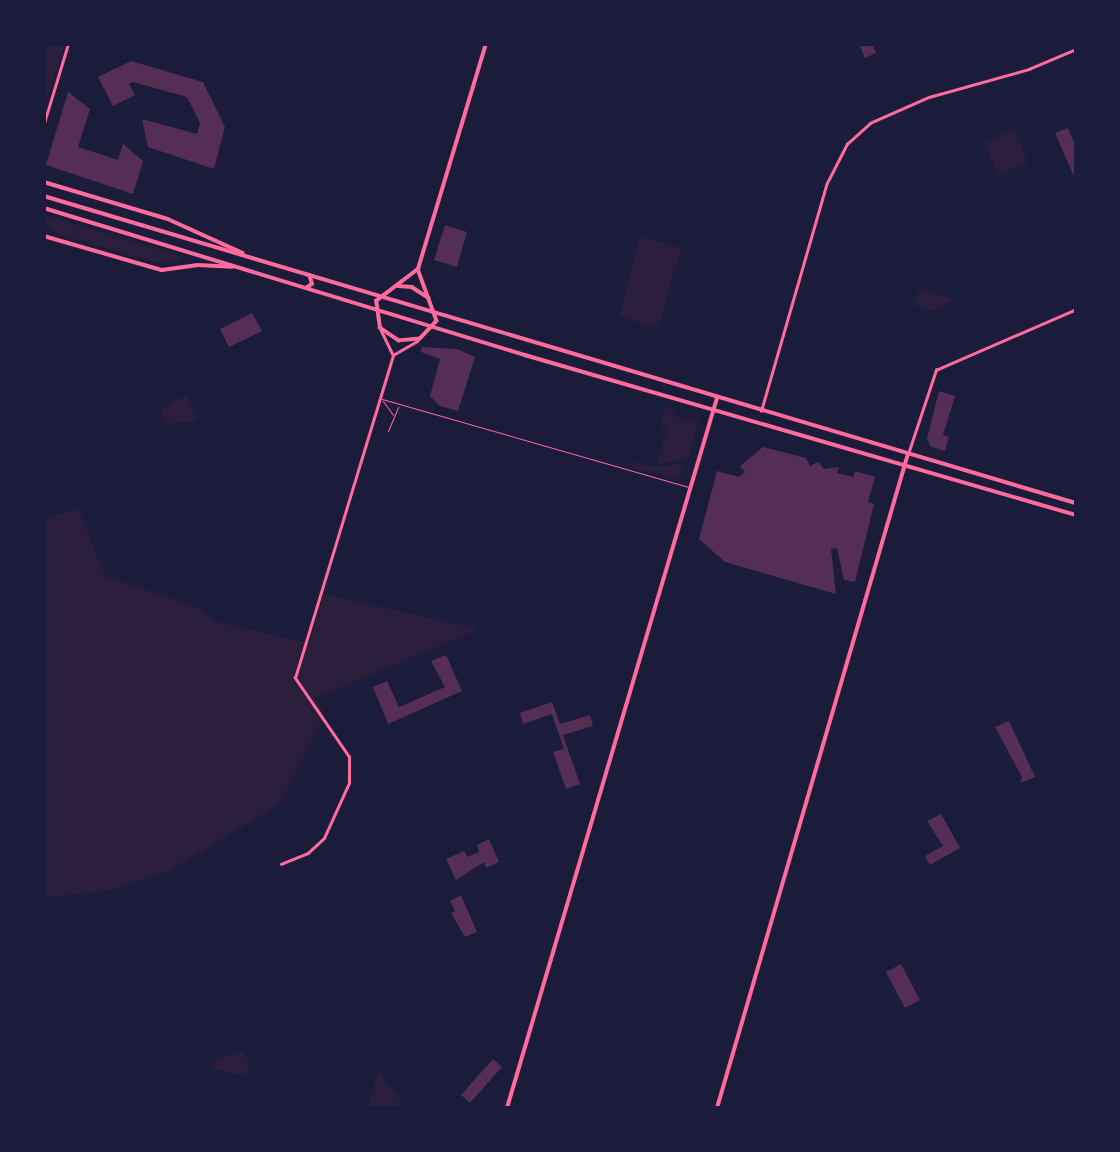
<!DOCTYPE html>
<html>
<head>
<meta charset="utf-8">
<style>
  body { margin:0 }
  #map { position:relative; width:1120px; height:1152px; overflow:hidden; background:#1b1b3a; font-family:Merriweather,serif }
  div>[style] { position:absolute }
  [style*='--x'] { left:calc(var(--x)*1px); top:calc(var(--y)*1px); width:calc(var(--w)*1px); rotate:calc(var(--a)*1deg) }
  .green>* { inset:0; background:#2a1e3b }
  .building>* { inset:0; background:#542f53 }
  .service>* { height:1px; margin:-0.5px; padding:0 0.5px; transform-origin:0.5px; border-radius:0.5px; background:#ff6b9d }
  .minor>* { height:2.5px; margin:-1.25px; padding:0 1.25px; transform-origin:1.25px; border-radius:1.25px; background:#ff6b9d }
  .tertiary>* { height:3.5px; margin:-1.75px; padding:0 1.75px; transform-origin:1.75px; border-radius:1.75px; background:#ff6b9d }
  .secondary>* { height:3.5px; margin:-1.75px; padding:0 1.75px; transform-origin:1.75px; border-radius:1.75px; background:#ff6b9d }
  span { translate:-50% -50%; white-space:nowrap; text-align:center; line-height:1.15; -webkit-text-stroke:7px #1b1b3a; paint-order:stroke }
  .frame { position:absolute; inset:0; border:46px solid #1b1b3a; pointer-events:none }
</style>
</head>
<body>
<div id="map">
  <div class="green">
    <i style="clip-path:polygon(44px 44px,65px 44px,44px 110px)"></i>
    <i style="clip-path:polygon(1015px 129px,1028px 162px,998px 175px,984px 142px)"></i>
    <i style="clip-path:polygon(44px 215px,178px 255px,183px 260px,153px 262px,52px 232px,53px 228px,46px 225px,44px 229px)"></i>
    <i style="clip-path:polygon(639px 236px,681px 248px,658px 329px,619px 316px)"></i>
    <i style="clip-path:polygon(920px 288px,953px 299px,951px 303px,933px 311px,914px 305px)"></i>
    <i style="clip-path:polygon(186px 395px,199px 421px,167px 424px,160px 409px)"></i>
    <i style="clip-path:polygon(668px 407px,681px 421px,699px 420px,688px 459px,657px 463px,667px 429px,661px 427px,664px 408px)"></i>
    <i style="clip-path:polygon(631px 461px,654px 467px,687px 463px,677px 479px,630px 467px)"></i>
    <i style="clip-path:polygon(78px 508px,105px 576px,194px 606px,217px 622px,309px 643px,324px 594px,479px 629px,315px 698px,325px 714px,280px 804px,167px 872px,112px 890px,49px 897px,44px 894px,44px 519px)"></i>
    <i style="clip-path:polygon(243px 1051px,250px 1064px,246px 1077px,212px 1068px,215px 1060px)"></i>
    <i style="clip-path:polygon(378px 1071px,406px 1108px,368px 1108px)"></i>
  </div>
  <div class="building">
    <i style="clip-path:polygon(859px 44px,872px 44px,876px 53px,865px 58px)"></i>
    <i style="clip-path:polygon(131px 61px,203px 82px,225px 127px,214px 169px,148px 147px,142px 119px,197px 134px,200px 123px,187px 97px,133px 82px,129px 84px,135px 95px,113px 106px,98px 77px)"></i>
    <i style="clip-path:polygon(68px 92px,90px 109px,78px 147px,118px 160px,123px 144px,143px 161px,133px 194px,46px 165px)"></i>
    <i style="clip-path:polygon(1068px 128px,1076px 147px,1076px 181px,1055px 133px)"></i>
    <i style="clip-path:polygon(445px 225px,467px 232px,457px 267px,434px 260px)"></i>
    <i style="clip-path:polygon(252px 313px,262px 331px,229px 347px,220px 329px)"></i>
    <i style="clip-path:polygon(422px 347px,457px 349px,475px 357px,458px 411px,440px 406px,430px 396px,440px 359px,421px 352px)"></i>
    <i style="clip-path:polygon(939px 391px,955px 396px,943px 435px,949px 437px,945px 451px,931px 447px,927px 439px)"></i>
    <i style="clip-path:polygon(763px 447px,806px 458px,810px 466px,818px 462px,824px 469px,839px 467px,837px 473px,853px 477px,855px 471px,875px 477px,868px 502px,874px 504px,855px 582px,844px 580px,837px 548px,831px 549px,836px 594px,725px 562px,699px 539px,717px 471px,739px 477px,745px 472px,740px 466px)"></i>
    <i style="clip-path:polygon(446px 655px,462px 691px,388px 724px,373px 687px,387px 681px,399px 707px,445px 687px,431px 661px)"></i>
    <i style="clip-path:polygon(552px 702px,560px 724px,590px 715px,593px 726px,563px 735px,580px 784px,566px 789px,553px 752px,564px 749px,552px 714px,523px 724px,520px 713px)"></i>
    <i style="clip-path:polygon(1009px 721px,1035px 777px,1020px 783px,1022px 777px,995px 727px)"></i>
    <i style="clip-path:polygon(941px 814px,960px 848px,930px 865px,925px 856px,943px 846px,927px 821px)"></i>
    <i style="clip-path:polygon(489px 839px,499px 862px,486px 868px,484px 862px,456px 880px,446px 859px,464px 851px,467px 857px,479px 852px,477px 845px)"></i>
    <i style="clip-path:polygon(461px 895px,477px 932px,465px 937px,451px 913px,455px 911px,450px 901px)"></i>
    <i style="clip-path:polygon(901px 964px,920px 1000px,905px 1008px,886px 972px)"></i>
    <i style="clip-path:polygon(493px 1059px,502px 1067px,470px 1103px,461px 1095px)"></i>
  </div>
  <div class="service">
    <i style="--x:382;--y:399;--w:318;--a:16"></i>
    <i style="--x:383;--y:401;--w:17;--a:54"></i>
    <i style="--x:388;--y:431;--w:26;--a:-67"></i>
  </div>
  <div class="minor">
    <i style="--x:44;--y:123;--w:83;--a:-73.1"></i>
    <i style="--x:381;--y:330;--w:28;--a:64"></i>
    <i style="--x:393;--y:355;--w:28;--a:-30"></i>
    <i style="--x:761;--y:411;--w:237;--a:-73.9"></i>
    <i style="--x:827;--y:183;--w:44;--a:-62.9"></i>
    <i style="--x:847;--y:144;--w:31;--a:-42"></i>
    <i style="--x:870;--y:123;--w:64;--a:-23.8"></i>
    <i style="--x:929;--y:97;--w:104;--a:-15.6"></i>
    <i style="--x:1029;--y:69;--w:51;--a:-23.1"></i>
    <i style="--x:908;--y:454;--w:89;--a:-71.6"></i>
    <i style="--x:936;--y:370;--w:153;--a:-23.5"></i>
    <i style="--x:281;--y:864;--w:29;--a:-22"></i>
    <i style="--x:308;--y:853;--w:22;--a:-43"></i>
    <i style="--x:324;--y:838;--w:60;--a:-65.6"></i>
    <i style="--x:349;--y:783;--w:26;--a:-90"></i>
    <i style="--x:349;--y:757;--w:96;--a:-124.4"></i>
    <i style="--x:295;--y:678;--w:338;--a:-73.1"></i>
  </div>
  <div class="tertiary">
    <i style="--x:418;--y:269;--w:55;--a:69.9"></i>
    <i style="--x:437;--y:321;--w:25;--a:133"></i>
    <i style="--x:420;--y:339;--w:21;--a:175"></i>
    <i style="--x:399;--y:341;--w:23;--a:-146"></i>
    <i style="--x:380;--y:328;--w:27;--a:-98"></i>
    <i style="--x:376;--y:301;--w:53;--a:-37.3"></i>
    <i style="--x:418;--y:269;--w:235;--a:-73.2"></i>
    <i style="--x:398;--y:286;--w:14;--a:4"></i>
    <i style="--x:412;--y:287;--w:20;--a:33"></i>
    <i style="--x:507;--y:1108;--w:740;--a:-73.52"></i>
    <i style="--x:717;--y:1108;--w:681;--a:-73.72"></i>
  </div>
  <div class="secondary">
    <i style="--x:44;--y:182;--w:129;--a:16.6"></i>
    <i style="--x:168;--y:219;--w:82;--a:24.4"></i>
    <i style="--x:44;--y:196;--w:1077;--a:16.57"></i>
    <i style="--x:44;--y:208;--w:503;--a:16.99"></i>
    <i style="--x:525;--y:355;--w:574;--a:16.19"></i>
    <i style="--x:44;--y:236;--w:123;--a:16.1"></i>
    <i style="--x:162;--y:270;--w:36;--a:-8"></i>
    <i style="--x:198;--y:265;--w:34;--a:3"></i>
    <i style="--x:306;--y:288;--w:7;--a:-34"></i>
    <i style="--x:312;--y:284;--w:9;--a:-108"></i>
  </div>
  <div class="frame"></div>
</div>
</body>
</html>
